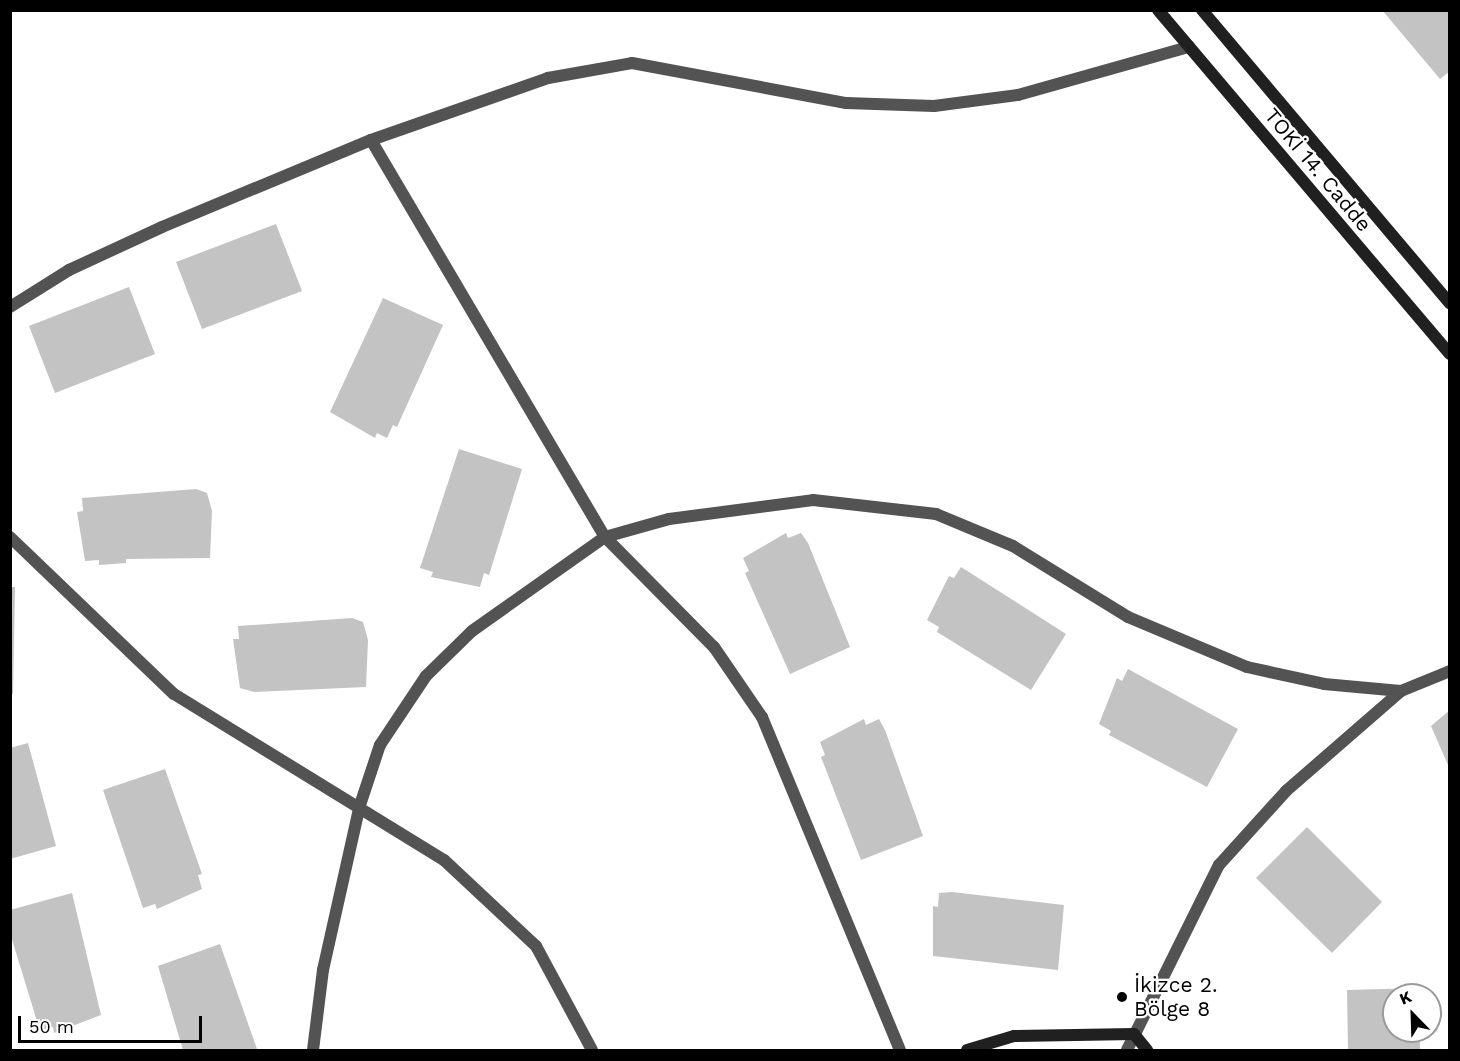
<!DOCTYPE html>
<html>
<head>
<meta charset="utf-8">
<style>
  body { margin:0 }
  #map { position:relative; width:1460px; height:1061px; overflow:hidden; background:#fff; font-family:"Work Sans",sans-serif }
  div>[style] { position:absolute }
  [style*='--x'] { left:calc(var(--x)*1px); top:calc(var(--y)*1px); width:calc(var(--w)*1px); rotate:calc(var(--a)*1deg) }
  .building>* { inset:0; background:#c3c3c3 }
  .street>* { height:12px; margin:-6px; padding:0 6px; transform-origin:6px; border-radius:6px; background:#535353 }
  .secondary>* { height:12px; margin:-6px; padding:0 6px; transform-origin:6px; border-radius:6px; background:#202020 }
  .dots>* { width:16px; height:16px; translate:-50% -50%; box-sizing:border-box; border:3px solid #fff; border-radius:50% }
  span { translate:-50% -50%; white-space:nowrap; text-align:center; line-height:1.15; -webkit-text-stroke:4.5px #fff; paint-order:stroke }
  .street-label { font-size:21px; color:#000 }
  .poi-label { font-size:21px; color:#000 }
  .left { translate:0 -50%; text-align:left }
  .frame { position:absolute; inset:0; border:12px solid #000; pointer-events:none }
  .north { position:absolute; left:1382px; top:983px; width:60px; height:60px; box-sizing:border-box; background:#fff; border:2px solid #999; border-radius:50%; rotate:337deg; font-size:16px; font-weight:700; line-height:24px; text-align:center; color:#000 }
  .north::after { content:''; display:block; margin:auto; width:21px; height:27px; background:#000; clip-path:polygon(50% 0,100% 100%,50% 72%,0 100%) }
  .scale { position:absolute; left:18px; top:1016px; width:184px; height:27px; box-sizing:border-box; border:3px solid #000; border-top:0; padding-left:8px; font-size:18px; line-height:21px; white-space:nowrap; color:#000; -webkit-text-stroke:4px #fff; paint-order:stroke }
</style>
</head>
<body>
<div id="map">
  <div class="building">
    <i style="clip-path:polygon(1382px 10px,1450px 10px,1450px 71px,1440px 79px)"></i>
    <i style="clip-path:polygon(276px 224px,302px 291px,202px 329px,176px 262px)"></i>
    <i style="clip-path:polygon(129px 287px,155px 354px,55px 393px,29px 326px)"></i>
    <i style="clip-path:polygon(383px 298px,443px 325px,397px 427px,393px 425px,387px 438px,377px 433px,375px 438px,330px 412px)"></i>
    <i style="clip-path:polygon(459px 449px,522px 469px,489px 575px,484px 573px,480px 587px,431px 577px,433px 572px,420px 568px)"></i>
    <i style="clip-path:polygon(196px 489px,207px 493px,212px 511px,210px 558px,126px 559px,126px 563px,99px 565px,99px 560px,85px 561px,77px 512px,83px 511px,82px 498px)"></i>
    <i style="clip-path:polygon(786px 533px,788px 538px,801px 533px,808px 543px,850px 647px,790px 674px,745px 573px,749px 571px,743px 558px)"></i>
    <i style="clip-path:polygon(961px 567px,1066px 634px,1031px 690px,937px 632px,939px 627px,927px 620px,949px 576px,954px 578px)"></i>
    <i style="clip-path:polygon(10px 587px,15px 587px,13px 694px,10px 694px)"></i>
    <i style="clip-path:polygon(352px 618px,363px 622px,368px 640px,366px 687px,254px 692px,240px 688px,233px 639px,239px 639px,238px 626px)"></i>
    <i style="clip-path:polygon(1128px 669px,1238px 729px,1207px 787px,1109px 735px,1111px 731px,1099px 724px,1117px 678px,1122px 681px)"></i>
    <i style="clip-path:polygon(1450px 710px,1450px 764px,1448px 765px,1431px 726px)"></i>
    <i style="clip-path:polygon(864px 719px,866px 725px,879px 719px,885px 730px,923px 836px,861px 860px,821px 757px,825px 755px,820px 742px)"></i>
    <i style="clip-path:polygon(28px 743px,56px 846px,10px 859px,10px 748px)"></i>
    <i style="clip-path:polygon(165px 769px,202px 874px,198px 875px,202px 889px,157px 909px,155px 904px,143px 908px,103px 790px)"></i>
    <i style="clip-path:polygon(1307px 827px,1382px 902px,1332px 953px,1256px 878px)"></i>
    <i style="clip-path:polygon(952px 892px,1064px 905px,1058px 970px,933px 956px,933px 906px,938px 907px,939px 893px)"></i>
    <i style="clip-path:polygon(72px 893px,101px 1015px,54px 1033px,53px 1027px,40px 1031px,10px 933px,10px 910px)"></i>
    <i style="clip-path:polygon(220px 944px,257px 1049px,183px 1050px,158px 966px)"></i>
    <i style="clip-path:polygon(1419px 988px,1419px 995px,1394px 995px,1394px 1031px,1420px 1031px,1420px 1050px,1348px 1050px,1347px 990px)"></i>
  </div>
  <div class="street">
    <i style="--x:371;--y:140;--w:461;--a:59.5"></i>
    <i style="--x:605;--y:537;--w:155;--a:45.3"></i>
    <i style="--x:714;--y:647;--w:85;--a:55.6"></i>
    <i style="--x:762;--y:717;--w:360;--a:67.5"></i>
    <i style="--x:10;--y:307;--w:70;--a:-32.1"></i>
    <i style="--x:69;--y:270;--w:102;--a:-24.8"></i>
    <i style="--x:162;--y:227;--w:226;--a:-22.6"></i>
    <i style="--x:371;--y:140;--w:188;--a:-19.3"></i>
    <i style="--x:548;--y:78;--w:85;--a:-10.1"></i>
    <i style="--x:632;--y:63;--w:218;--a:10.6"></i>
    <i style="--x:846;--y:103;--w:88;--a:2"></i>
    <i style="--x:934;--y:106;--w:85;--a:-7.5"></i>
    <i style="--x:1018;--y:95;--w:178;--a:-15.7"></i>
    <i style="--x:10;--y:537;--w:227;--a:43.8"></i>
    <i style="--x:174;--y:694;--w:317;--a:31.6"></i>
    <i style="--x:444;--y:860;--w:126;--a:43.1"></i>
    <i style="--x:536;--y:946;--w:118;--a:61.7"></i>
    <i style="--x:313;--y:1050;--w:81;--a:-82.9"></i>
    <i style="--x:323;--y:970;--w:169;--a:-77.4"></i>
    <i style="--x:360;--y:805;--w:63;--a:-71.6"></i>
    <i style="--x:380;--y:745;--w:83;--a:-56.3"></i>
    <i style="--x:426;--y:676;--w:64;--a:-44.4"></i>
    <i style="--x:472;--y:631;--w:163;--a:-35.3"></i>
    <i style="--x:605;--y:537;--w:66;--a:-15.7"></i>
    <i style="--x:669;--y:519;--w:145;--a:-7.5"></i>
    <i style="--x:813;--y:500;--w:124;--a:6.5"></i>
    <i style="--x:936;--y:514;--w:83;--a:22.6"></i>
    <i style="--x:1013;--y:546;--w:135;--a:31.7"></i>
    <i style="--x:1128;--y:617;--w:129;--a:22.8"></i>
    <i style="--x:1247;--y:667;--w:79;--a:12.4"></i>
    <i style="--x:1324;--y:684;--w:77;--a:5.2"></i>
    <i style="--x:1127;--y:1050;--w:207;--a:-63.6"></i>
    <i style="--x:1219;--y:865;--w:100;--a:-47.8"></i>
    <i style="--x:1286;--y:791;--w:152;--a:-41"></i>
    <i style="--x:1401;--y:691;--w:53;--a:-22.2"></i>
  </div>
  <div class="secondary">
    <i style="--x:1158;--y:10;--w:451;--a:49.7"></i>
    <i style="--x:1202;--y:10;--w:384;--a:49.8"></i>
    <i style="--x:967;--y:1050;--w:49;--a:-16.6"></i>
    <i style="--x:1014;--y:1036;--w:120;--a:-1"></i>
    <i style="--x:1134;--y:1034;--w:21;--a:51"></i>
  </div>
  <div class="dots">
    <i style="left:1122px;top:997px;background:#000"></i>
  </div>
  <div class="street-label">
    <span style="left:1318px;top:170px;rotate:50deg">TOKİ 14. Cadde</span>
  </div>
  <div class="poi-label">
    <span class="left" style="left:1134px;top:997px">İkizce 2.<br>Bölge 8</span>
  </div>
  <div class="frame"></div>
  <div class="north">K</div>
  <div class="scale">50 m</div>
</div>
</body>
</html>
